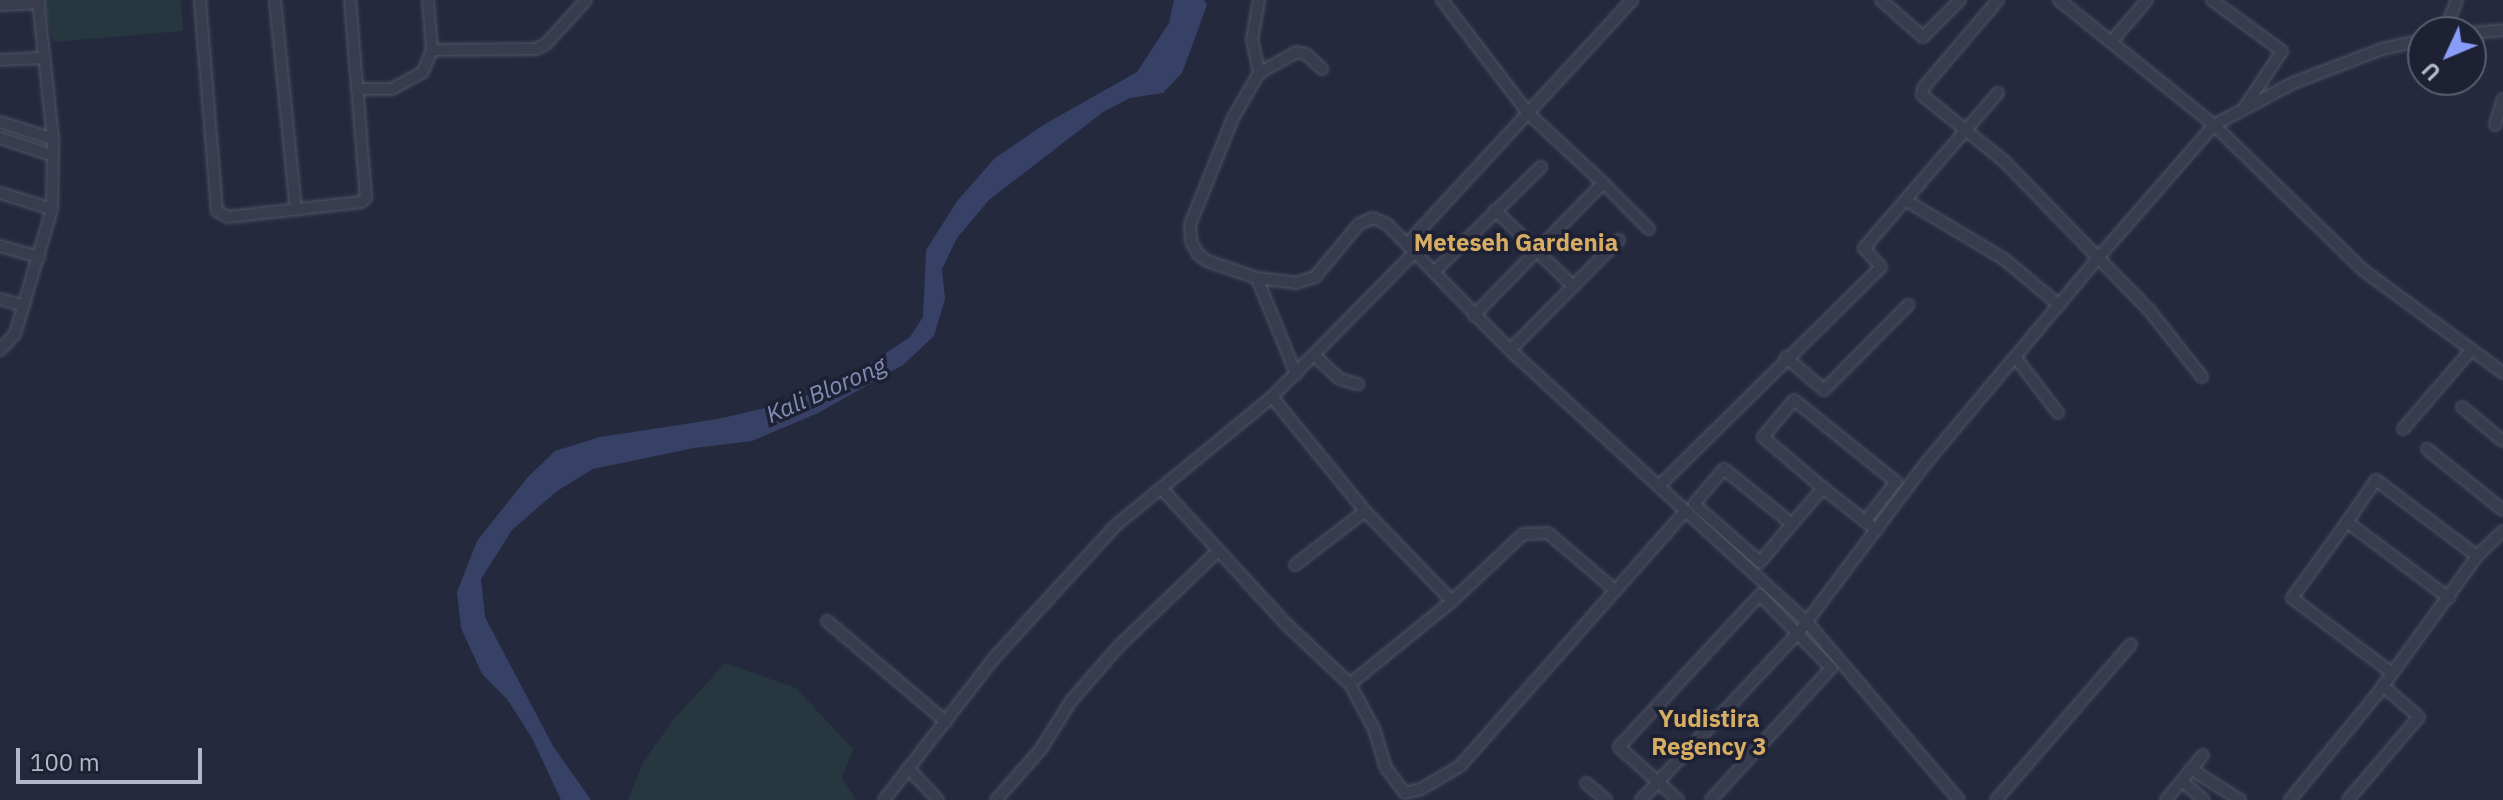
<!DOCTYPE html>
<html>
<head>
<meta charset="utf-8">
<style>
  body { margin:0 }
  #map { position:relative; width:2503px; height:800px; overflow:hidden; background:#24293e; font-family:"IBM Plex Sans",sans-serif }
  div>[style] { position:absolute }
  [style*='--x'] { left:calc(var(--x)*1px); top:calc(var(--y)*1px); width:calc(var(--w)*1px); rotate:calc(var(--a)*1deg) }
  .green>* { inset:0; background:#26373f }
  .water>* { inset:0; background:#374165 }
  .roads { filter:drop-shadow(0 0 2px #505466) drop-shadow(0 0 2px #505466) }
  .street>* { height:10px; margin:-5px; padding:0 5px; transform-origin:5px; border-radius:5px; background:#383c4e }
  span { translate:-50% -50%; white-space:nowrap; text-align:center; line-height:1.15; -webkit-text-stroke:7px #1d2133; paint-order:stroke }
  .neighbourhood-label { font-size:24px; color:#d6ad62; font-weight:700 }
  .water-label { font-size:24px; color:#828db6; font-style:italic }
  .north { position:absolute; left:2407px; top:16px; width:80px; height:80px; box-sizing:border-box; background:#1d2133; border:2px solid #595d6f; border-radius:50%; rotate:226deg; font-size:22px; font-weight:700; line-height:32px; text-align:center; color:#b4b7c9 }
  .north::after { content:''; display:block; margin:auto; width:28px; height:36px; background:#899cf9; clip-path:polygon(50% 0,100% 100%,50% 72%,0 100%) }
  .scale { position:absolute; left:16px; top:748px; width:186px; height:36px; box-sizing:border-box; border:4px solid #b4b7c9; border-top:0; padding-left:10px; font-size:24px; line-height:28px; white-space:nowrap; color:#b4b7c9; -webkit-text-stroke:6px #1d2133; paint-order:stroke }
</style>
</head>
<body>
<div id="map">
  <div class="green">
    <i style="clip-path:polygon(43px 0,181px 0,183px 31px,53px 42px)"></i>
    <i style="clip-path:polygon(725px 663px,796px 688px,853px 749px,842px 778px,856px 800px,628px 800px,643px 762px,675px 718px)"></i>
  </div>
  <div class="water">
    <i style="clip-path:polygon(1174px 0,1204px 0,1207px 5px,1182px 73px,1163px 93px,1130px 98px,1103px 112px,989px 200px,957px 238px,942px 269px,945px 299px,934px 336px,903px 365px,818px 413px,752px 441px,694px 448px,593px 469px,557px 491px,512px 530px,481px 579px,485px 617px,553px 746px,591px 800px,561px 800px,532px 738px,507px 699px,482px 674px,461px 628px,457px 592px,477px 541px,527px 478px,555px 451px,600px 437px,718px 419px,791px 402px,845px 380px,910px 337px,923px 317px,926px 250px,958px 200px,995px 158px,1045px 124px,1137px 72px,1169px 23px)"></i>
  </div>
  <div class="roads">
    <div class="street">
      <i style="--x:38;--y:0;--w:140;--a:83.8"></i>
      <i style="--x:200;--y:0;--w:212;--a:85.4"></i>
      <i style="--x:217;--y:211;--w:13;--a:29"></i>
      <i style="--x:228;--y:217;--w:134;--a:-6.4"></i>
      <i style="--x:361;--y:202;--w:6;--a:-39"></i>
      <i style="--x:366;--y:198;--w:199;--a:-94.6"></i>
      <i style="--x:275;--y:0;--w:211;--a:84.3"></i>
      <i style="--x:1259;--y:0;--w:40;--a:100"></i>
      <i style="--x:1252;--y:39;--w:35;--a:78"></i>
      <i style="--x:1259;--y:73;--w:52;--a:120"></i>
      <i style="--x:1233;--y:118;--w:115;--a:111.9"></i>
      <i style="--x:1190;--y:225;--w:16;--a:86"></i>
      <i style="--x:1191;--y:241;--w:15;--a:62"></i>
      <i style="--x:1198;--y:254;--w:11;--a:38"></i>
      <i style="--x:1207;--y:261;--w:53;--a:18.8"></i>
      <i style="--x:1257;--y:278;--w:39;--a:7"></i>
      <i style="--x:1296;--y:283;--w:20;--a:-18"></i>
      <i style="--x:1315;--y:277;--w:69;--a:-50.3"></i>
      <i style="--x:1359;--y:224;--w:15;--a:-23"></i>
      <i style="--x:1373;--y:218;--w:15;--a:23"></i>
      <i style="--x:1387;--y:224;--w:176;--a:45.7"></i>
      <i style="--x:1510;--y:350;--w:401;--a:42.5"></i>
      <i style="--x:1806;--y:621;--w:235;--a:49.5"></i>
      <i style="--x:1442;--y:0;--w:142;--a:52.7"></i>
      <i style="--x:1528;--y:113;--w:103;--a:43"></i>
      <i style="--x:1603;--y:183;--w:185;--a:134.3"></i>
      <i style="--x:1881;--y:0;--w:56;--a:41.4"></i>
      <i style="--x:1923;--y:37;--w:52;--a:-45"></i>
      <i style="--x:1998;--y:0;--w:114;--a:130.4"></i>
      <i style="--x:1924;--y:87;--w:8;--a:104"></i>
      <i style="--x:1922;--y:95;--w:105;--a:38.8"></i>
      <i style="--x:2004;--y:161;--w:209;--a:45.8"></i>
      <i style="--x:2150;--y:311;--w:84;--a:51.8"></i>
      <i style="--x:2059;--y:0;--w:199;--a:38.9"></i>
      <i style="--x:2214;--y:125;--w:208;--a:44.2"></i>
      <i style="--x:2363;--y:270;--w:174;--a:36.3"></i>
      <i style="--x:2212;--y:0;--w:87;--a:36.1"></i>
      <i style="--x:2282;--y:51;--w:67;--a:123.5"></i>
      <i style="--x:0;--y:5;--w:39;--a:-3"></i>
      <i style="--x:2444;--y:32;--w:35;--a:-68"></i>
      <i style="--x:2471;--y:33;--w:32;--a:-5"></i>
      <i style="--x:2111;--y:42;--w:55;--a:-49.4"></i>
      <i style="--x:432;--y:50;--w:104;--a:-0.6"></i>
      <i style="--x:536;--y:49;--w:11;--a:-27"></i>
      <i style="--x:546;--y:44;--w:59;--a:-47.7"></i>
      <i style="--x:0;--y:60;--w:42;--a:-2.7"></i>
      <i style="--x:1259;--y:73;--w:43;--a:-28.9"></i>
      <i style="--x:1297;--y:52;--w:9;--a:13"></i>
      <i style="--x:1306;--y:54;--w:22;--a:43"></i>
      <i style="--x:357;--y:89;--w:35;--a:0"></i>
      <i style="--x:392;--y:89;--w:35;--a:-29"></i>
      <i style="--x:423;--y:72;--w:24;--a:-68"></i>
      <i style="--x:432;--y:50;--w:50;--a:-94.6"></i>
      <i style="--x:0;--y:122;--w:56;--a:17.8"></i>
      <i style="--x:53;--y:139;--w:70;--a:90.8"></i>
      <i style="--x:52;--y:209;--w:130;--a:106.5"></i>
      <i style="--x:15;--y:334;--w:22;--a:133"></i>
      <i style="--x:2495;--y:125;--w:27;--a:-73"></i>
      <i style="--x:0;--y:138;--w:54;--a:18.4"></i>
      <i style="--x:1603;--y:183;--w:65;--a:45"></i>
      <i style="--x:0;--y:193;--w:54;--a:17.1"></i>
      <i style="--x:1907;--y:201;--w:113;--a:30.9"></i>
      <i style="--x:2004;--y:259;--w:72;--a:39.9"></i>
      <i style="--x:1495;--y:210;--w:109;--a:44.3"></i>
      <i style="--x:1407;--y:244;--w:332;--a:-47.3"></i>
      <i style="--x:0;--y:246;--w:41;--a:15.8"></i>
      <i style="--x:1434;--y:272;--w:150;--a:-44.5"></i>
      <i style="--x:1257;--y:278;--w:104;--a:67.9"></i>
      <i style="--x:0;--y:299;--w:25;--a:16"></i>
      <i style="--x:1510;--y:350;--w:155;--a:-45.3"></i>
      <i style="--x:1315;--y:356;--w:34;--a:43"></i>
      <i style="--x:1340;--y:379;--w:19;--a:16"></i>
      <i style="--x:1786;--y:357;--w:50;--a:41"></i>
      <i style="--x:1824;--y:390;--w:120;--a:-45.3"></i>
      <i style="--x:2016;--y:358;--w:69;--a:52.6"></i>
      <i style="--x:1272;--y:397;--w:147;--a:50.8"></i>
      <i style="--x:1365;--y:511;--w:125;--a:46"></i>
      <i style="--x:2462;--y:407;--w:53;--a:39.7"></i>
      <i style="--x:2403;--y:429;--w:104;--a:-49.3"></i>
      <i style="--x:2427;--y:449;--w:97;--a:38.8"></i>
      <i style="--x:1659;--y:486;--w:312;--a:-44.6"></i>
      <i style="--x:1881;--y:267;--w:25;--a:-132"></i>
      <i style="--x:1864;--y:248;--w:205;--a:-49.2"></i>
      <i style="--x:1161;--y:488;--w:185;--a:47.4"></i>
      <i style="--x:1286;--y:624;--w:88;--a:43.2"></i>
      <i style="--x:1350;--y:684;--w:51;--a:61.9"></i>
      <i style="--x:1374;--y:729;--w:41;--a:72.9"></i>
      <i style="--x:1386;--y:768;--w:31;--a:53"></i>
      <i style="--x:1405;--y:793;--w:16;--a:-14"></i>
      <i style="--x:1421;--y:789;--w:45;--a:-30.5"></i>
      <i style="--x:1460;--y:766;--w:341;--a:-48.5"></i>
      <i style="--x:1865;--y:521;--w:50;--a:-51.5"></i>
      <i style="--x:1896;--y:482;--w:131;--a:-141.2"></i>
      <i style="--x:1794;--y:400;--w:48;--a:130"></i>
      <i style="--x:1763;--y:437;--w:79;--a:40.4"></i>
      <i style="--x:1823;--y:488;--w:53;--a:38.2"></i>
      <i style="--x:1865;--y:521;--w:15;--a:37"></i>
      <i style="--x:2347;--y:522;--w:127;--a:36.7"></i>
      <i style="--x:1792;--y:524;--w:87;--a:-141"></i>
      <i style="--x:1724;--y:469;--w:46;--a:130.6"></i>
      <i style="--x:1694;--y:504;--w:88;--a:41.3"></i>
      <i style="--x:1760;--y:562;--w:50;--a:-49.9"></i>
      <i style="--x:1792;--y:524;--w:48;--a:-49.3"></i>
      <i style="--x:1295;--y:565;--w:88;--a:-37.6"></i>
      <i style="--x:827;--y:621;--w:156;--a:40.3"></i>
      <i style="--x:2392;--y:673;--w:125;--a:-143.1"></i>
      <i style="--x:2292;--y:598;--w:94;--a:-54.1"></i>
      <i style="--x:2347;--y:522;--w:51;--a:-55.4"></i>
      <i style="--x:2376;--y:480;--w:126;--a:37"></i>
      <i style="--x:1350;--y:684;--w:132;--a:-39.1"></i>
      <i style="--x:1452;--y:601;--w:98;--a:-43.3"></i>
      <i style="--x:1523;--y:534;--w:25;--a:-2"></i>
      <i style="--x:1548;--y:533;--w:89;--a:40.5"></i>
      <i style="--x:908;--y:768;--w:44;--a:46.8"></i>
      <i style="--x:2191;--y:769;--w:58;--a:32.3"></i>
      <i style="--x:2182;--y:781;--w:29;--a:41"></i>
      <i style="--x:1586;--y:783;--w:26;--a:40"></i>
      <i style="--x:884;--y:800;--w:181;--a:-52.2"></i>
      <i style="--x:995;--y:657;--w:178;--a:-47.5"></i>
      <i style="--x:1115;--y:526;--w:203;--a:-39.4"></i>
      <i style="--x:1272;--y:397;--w:202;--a:-45.4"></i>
      <i style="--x:996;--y:800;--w:68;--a:-48.6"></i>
      <i style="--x:1041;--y:749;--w:57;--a:-58"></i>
      <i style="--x:1071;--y:701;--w:73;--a:-48.9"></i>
      <i style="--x:1119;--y:646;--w:136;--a:-43.8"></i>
      <i style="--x:1641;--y:800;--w:231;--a:-46.8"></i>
      <i style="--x:1799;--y:632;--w:211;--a:-53.1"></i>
      <i style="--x:1926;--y:463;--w:268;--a:-50"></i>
      <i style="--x:2098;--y:258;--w:176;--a:-48.9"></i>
      <i style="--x:2214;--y:125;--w:89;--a:-28"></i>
      <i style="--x:2293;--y:83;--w:95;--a:-20.9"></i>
      <i style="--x:2382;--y:49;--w:42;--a:-12.4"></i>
      <i style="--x:1678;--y:800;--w:79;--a:-138.1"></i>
      <i style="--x:1619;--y:747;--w:207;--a:-47.2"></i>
      <i style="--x:1760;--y:595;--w:102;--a:45.8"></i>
      <i style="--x:1831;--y:668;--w:178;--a:132.3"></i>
      <i style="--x:1996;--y:800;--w:206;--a:-49.1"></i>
      <i style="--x:2166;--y:800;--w:58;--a:-50.6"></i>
      <i style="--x:2290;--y:800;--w:139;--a:-50.6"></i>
      <i style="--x:2378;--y:693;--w:169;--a:-54.1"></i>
      <i style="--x:2477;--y:556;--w:36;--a:-44"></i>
      <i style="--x:2348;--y:800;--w:109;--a:-49.5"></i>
      <i style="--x:2419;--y:717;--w:48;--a:-139.3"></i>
    </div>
  </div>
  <div class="neighbourhood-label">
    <span style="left:1516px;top:243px">Meteseh Gardenia</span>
    <span style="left:1709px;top:733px">Yudistira<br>Regency 3</span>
  </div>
  <div class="water-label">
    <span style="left:826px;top:390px;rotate:-24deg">Kali Blorong</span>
  </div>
  <div class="north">U</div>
  <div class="scale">100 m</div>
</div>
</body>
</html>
